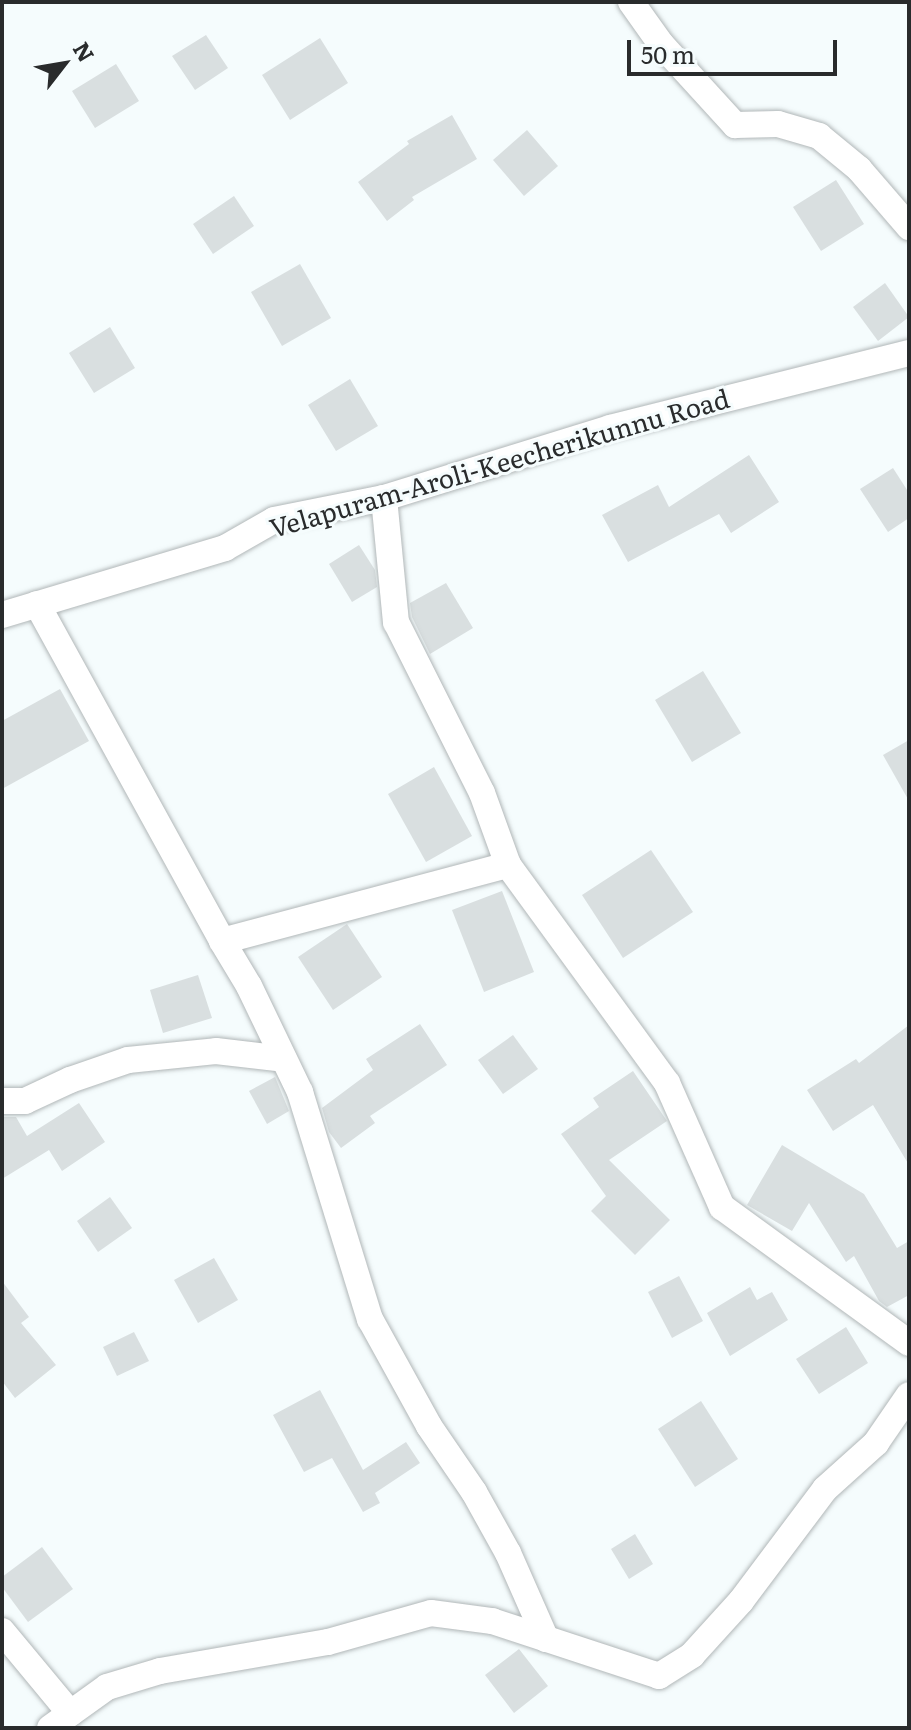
<!DOCTYPE html>
<html>
<head>
<meta charset="utf-8">
<style>
  body { margin:0 }
  #map { position:relative; width:911px; height:1730px; overflow:hidden; background:#f5fcfd; font-family:Literata,serif }
  div>[style] { position:absolute }
  [style*='--x'] { left:calc(var(--x)*1px); top:calc(var(--y)*1px); width:calc(var(--w)*1px); rotate:calc(var(--a)*1deg) }
  .building>* { inset:0; background:#d9dfe0 }
  .roads { filter:drop-shadow(0 0 2px #b1b7b8) drop-shadow(0 0 2px #b1b7b8) }
  .minor>* { height:26px; margin:-13px; padding:0 13px; transform-origin:13px; border-radius:13px; background:#fff }
  span { translate:-50% -50%; white-space:nowrap; text-align:center; line-height:1.15; -webkit-text-stroke:6px #f5fcfd; paint-order:stroke }
  .street-label { font-size:26px; color:#292b2c }
  .frame { position:absolute; inset:0; border:4px solid #292b2c; pointer-events:none }
  .north { position:absolute; left:24px; top:24px; width:80px; height:80px; -webkit-text-stroke:6px #f5fcfd; paint-order:stroke; rotate:59deg; font-size:22px; font-weight:700; line-height:32px; text-align:center; color:#292b2c }
  .north::after { content:''; display:block; margin:auto; width:28px; height:36px; background:#292b2c; clip-path:polygon(50% 0,100% 100%,50% 72%,0 100%) }
  .scale { position:absolute; left:627px; top:40px; width:210px; height:36px; box-sizing:border-box; border:4px solid #292b2c; border-top:0; padding-left:10px; font-size:24px; line-height:28px; white-space:nowrap; color:#292b2c; -webkit-text-stroke:6px #f5fcfd; paint-order:stroke }
</style>
</head>
<body>
<div id="map">
  <div class="building">
    <i style="clip-path:polygon(206px 35px,228px 68px,195px 90px,172px 56px)"></i>
    <i style="clip-path:polygon(320px 38px,348px 83px,290px 120px,262px 75px)"></i>
    <i style="clip-path:polygon(116px 64px,139px 101px,95px 128px,72px 91px)"></i>
    <i style="clip-path:polygon(452px 115px,477px 159px,412px 197px,414px 200px,387px 221px,358px 182px,409px 144px,407px 141px)"></i>
    <i style="clip-path:polygon(527px 130px,558px 166px,524px 196px,493px 160px)"></i>
    <i style="clip-path:polygon(836px 180px,864px 224px,821px 251px,793px 207px)"></i>
    <i style="clip-path:polygon(234px 196px,254px 226px,213px 254px,193px 224px)"></i>
    <i style="clip-path:polygon(300px 264px,331px 318px,282px 346px,251px 292px)"></i>
    <i style="clip-path:polygon(885px 283px,909px 317px,878px 341px,853px 307px)"></i>
    <i style="clip-path:polygon(110px 327px,135px 368px,94px 393px,69px 353px)"></i>
    <i style="clip-path:polygon(350px 379px,378px 426px,336px 451px,308px 405px)"></i>
    <i style="clip-path:polygon(749px 455px,779px 502px,731px 533px,719px 514px,628px 562px,602px 515px,658px 485px,669px 507px)"></i>
    <i style="clip-path:polygon(893px 468px,909px 493px,909px 518px,888px 532px,860px 489px)"></i>
    <i style="clip-path:polygon(359px 545px,375px 570px,377px 587px,352px 602px,329px 564px)"></i>
    <i style="clip-path:polygon(446px 583px,473px 628px,430px 654px,412px 617px,410px 603px)"></i>
    <i style="clip-path:polygon(703px 671px,741px 733px,692px 762px,655px 700px)"></i>
    <i style="clip-path:polygon(60px 689px,89px 741px,2px 789px,2px 721px)"></i>
    <i style="clip-path:polygon(909px 740px,909px 801px,883px 755px)"></i>
    <i style="clip-path:polygon(434px 767px,472px 836px,426px 862px,388px 794px)"></i>
    <i style="clip-path:polygon(651px 850px,693px 912px,623px 958px,582px 895px)"></i>
    <i style="clip-path:polygon(502px 891px,534px 972px,484px 992px,452px 910px)"></i>
    <i style="clip-path:polygon(347px 924px,382px 977px,333px 1010px,298px 957px)"></i>
    <i style="clip-path:polygon(198px 975px,212px 1018px,163px 1033px,150px 990px)"></i>
    <i style="clip-path:polygon(420px 1024px,447px 1065px,370px 1116px,375px 1123px,341px 1148px,329px 1132px,322px 1108px,373px 1070px,366px 1059px)"></i>
    <i style="clip-path:polygon(909px 1025px,909px 1165px,873px 1105px,833px 1131px,807px 1090px,856px 1059px,859px 1063px)"></i>
    <i style="clip-path:polygon(513px 1035px,538px 1069px,503px 1094px,478px 1060px)"></i>
    <i style="clip-path:polygon(633px 1071px,667px 1121px,609px 1160px,670px 1220px,635px 1255px,591px 1211px,606px 1196px,561px 1134px,599px 1107px,593px 1098px)"></i>
    <i style="clip-path:polygon(275px 1077px,289px 1111px,267px 1124px,249px 1091px)"></i>
    <i style="clip-path:polygon(79px 1103px,105px 1142px,62px 1171px,49px 1150px,2px 1179px,2px 1117px,16px 1117px,27px 1136px)"></i>
    <i style="clip-path:polygon(782px 1145px,864px 1194px,897px 1248px,909px 1241px,909px 1295px,887px 1307px,879px 1301px,854px 1256px,846px 1262px,809px 1203px,792px 1231px,747px 1205px)"></i>
    <i style="clip-path:polygon(110px 1197px,132px 1228px,98px 1252px,77px 1221px)"></i>
    <i style="clip-path:polygon(214px 1258px,238px 1300px,198px 1323px,174px 1280px)"></i>
    <i style="clip-path:polygon(679px 1276px,703px 1321px,672px 1338px,648px 1292px)"></i>
    <i style="clip-path:polygon(2px 1281px,29px 1317px,21px 1323px,56px 1365px,15px 1398px,2px 1381px)"></i>
    <i style="clip-path:polygon(750px 1287px,757px 1300px,772px 1292px,788px 1320px,730px 1356px,707px 1313px)"></i>
    <i style="clip-path:polygon(846px 1327px,868px 1363px,819px 1394px,796px 1359px)"></i>
    <i style="clip-path:polygon(134px 1332px,149px 1361px,117px 1376px,103px 1347px)"></i>
    <i style="clip-path:polygon(320px 1390px,363px 1470px,406px 1442px,420px 1463px,375px 1493px,380px 1503px,363px 1512px,332px 1458px,304px 1472px,273px 1415px)"></i>
    <i style="clip-path:polygon(701px 1401px,738px 1459px,695px 1487px,658px 1429px)"></i>
    <i style="clip-path:polygon(635px 1534px,653px 1564px,629px 1579px,611px 1549px)"></i>
    <i style="clip-path:polygon(42px 1547px,73px 1589px,28px 1622px,2px 1587px,2px 1577px)"></i>
    <i style="clip-path:polygon(519px 1649px,548px 1686px,514px 1713px,485px 1675px)"></i>
  </div>
  <div class="roads">
    <div class="minor">
      <i style="--x:631;--y:2;--w:52;--a:54.5"></i>
      <i style="--x:661;--y:44;--w:110;--a:47.6"></i>
      <i style="--x:735;--y:125;--w:43;--a:-1.3"></i>
      <i style="--x:778;--y:124;--w:43;--a:16.3"></i>
      <i style="--x:819;--y:136;--w:52;--a:39.5"></i>
      <i style="--x:859;--y:169;--w:77;--a:49.2"></i>
      <i style="--x:384;--y:498;--w:125;--a:84.5"></i>
      <i style="--x:396;--y:622;--w:191;--a:63.3"></i>
      <i style="--x:482;--y:793;--w:77;--a:70.1"></i>
      <i style="--x:37;--y:604;--w:384;--a:61.2"></i>
      <i style="--x:222;--y:941;--w:296;--a:-14.9"></i>
      <i style="--x:508;--y:865;--w:270;--a:53.9"></i>
      <i style="--x:667;--y:1083;--w:136;--a:66.1"></i>
      <i style="--x:722;--y:1207;--w:231;--a:36"></i>
      <i style="--x:2;--y:615;--w:233;--a:-16.7"></i>
      <i style="--x:225;--y:548;--w:56;--a:-29.7"></i>
      <i style="--x:274;--y:520;--w:112;--a:-11.3"></i>
      <i style="--x:384;--y:498;--w:237;--a:-17.2"></i>
      <i style="--x:610;--y:428;--w:308;--a:-14.1"></i>
      <i style="--x:222;--y:941;--w:52;--a:59"></i>
      <i style="--x:249;--y:986;--w:118;--a:64.3"></i>
      <i style="--x:300;--y:1092;--w:238;--a:72.9"></i>
      <i style="--x:370;--y:1319;--w:122;--a:61.1"></i>
      <i style="--x:429;--y:1426;--w:80;--a:55.7"></i>
      <i style="--x:474;--y:1492;--w:70;--a:60.9"></i>
      <i style="--x:508;--y:1553;--w:94;--a:66.2"></i>
      <i style="--x:2;--y:1101;--w:23;--a:0"></i>
      <i style="--x:25;--y:1101;--w:50;--a:-25"></i>
      <i style="--x:70;--y:1080;--w:61;--a:-19"></i>
      <i style="--x:128;--y:1060;--w:88;--a:-5.8"></i>
      <i style="--x:216;--y:1051;--w:68;--a:6.7"></i>
      <i style="--x:2;--y:1631;--w:107;--a:50.3"></i>
      <i style="--x:50;--y:1728;--w:70;--a:-35.7"></i>
      <i style="--x:107;--y:1687;--w:55;--a:-16.8"></i>
      <i style="--x:160;--y:1671;--w:170;--a:-9.8"></i>
      <i style="--x:328;--y:1642;--w:107;--a:-15.7"></i>
      <i style="--x:431;--y:1613;--w:62;--a:7.5"></i>
      <i style="--x:492;--y:1621;--w:176;--a:18.2"></i>
      <i style="--x:659;--y:1676;--w:39;--a:-32"></i>
      <i style="--x:692;--y:1655;--w:73;--a:-47.8"></i>
      <i style="--x:741;--y:1601;--w:140;--a:-53.1"></i>
      <i style="--x:825;--y:1489;--w:69;--a:-42"></i>
      <i style="--x:876;--y:1443;--w:58;--a:-55.5"></i>
    </div>
  </div>
  <div class="street-label">
    <span style="left:499px;top:462px;rotate:-16deg">Velapuram-Aroli-Keecherikunnu Road</span>
  </div>
  <div class="frame"></div>
  <div class="north">N</div>
  <div class="scale">50 m</div>
</div>
</body>
</html>
